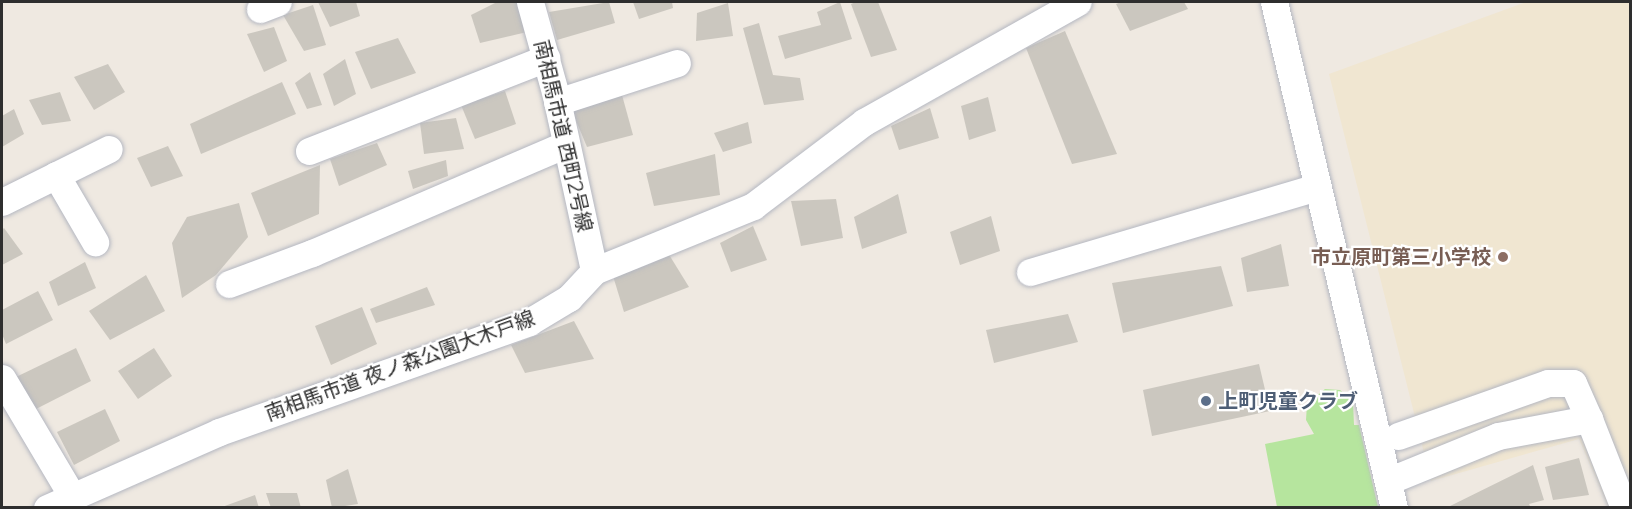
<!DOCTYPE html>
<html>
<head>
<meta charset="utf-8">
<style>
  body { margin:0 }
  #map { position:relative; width:1632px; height:509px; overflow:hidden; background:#efe9e1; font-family:Montserrat,"Noto Sans JP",sans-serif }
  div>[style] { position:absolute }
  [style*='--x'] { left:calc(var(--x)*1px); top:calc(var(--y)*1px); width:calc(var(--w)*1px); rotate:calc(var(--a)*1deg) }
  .education>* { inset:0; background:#f0e6d1 }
  .green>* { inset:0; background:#b6e59e }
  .building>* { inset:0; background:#cbc7bf }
  .roads { filter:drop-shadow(0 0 2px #b4b7c1) drop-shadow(0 0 2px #b4b7c1) }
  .minor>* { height:27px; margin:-13.5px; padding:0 13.5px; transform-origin:13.5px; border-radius:13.5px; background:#fff }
  .dots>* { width:16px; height:16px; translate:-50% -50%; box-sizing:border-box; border:3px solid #fff; border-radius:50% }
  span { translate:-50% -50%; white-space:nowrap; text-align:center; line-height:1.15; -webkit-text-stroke:4.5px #fff; paint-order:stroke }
  .street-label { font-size:20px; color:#2e2e2e }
  .education-label { font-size:20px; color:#785e54; font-weight:700 }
  .right { translate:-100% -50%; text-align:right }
  .service-label { font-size:20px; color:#4e5e75; font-weight:700 }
  .left { translate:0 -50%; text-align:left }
  .frame { position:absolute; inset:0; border:3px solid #2e2e2e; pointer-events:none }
</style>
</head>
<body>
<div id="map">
  <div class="education">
    <i style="clip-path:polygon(1526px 2px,1630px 2px,1630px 507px,1608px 507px,1579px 439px,1431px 481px,1329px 74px)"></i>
  </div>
  <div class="green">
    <i style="clip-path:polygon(1325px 389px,1340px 390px,1353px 401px,1354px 425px,1359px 425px,1378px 507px,1277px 507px,1265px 444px,1314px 434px,1306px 420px,1307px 404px)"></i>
  </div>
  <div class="building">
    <i style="clip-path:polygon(318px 2px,356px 2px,360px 16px,330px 27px)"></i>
    <i style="clip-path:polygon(497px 2px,517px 2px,527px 32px,480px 43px,471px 15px)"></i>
    <i style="clip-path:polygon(609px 2px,615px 23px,557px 40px,549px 12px)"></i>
    <i style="clip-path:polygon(633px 2px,672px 2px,673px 8px,639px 19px)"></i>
    <i style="clip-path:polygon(840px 2px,852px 39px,785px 59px,778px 36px,821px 25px,817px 12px)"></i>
    <i style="clip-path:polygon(856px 2px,878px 2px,897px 50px,871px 57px,851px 4px)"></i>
    <i style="clip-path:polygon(1121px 2px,1184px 2px,1188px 9px,1130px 31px,1116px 4px)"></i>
    <i style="clip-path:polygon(728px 3px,733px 36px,696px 41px,697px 13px)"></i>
    <i style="clip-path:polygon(313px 5px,326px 45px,304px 51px,283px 15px)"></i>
    <i style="clip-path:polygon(759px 23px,773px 75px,800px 78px,804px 100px,764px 105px,743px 28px)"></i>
    <i style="clip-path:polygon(274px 27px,287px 61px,264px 72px,247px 34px)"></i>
    <i style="clip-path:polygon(1065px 31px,1117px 154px,1072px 164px,1026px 48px)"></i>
    <i style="clip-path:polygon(398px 38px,416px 73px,371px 89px,355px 52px)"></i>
    <i style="clip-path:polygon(345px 59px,356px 94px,334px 106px,323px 74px)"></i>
    <i style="clip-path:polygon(108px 64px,125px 92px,94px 110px,74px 77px)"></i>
    <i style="clip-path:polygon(310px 72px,322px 105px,307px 109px,295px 83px)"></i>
    <i style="clip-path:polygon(282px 82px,296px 114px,201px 154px,190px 124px)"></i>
    <i style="clip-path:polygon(505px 91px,516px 124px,475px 139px,461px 105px)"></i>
    <i style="clip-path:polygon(60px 92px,71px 121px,42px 125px,29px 100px)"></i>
    <i style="clip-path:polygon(622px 95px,633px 135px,587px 147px,572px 111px)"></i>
    <i style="clip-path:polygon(988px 97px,996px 131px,969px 140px,961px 106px)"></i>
    <i style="clip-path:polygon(930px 108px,939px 138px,899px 150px,891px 126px)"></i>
    <i style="clip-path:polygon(14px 109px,24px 134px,2px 147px,2px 116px)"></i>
    <i style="clip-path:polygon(456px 118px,464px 149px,424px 154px,420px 123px)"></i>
    <i style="clip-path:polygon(748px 122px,752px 143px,723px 152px,714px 133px)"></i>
    <i style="clip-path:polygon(377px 143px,387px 165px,339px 186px,330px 159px)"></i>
    <i style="clip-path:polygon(168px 146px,183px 176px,151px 187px,137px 158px)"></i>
    <i style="clip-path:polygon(715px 154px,720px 195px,654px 206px,646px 173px)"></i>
    <i style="clip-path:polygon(446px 160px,448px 176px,413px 189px,408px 171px)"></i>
    <i style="clip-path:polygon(320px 165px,319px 214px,268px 236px,251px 193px)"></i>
    <i style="clip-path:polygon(898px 194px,907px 233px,862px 249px,854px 217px)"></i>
    <i style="clip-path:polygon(836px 199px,843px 238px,801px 246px,791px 201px)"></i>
    <i style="clip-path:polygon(239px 203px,248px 237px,216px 275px,182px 298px,172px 243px,187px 217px)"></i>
    <i style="clip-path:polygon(991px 216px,1000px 251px,960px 265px,950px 232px)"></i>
    <i style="clip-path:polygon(753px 226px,767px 260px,731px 272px,720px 243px)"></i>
    <i style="clip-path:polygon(4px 228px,23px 254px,2px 265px,2px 230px)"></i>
    <i style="clip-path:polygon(1281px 244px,1289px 286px,1247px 292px,1241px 258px)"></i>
    <i style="clip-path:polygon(668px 253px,689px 287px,624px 312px,613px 276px)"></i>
    <i style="clip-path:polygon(85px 262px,96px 288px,58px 306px,49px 282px)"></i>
    <i style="clip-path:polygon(1221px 266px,1233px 306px,1123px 333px,1112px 283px)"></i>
    <i style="clip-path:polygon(146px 275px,165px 311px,110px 340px,89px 311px)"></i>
    <i style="clip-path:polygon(427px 287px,435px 305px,376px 323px,370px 309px)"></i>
    <i style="clip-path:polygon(38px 291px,53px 320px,6px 344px,2px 334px,2px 310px)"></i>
    <i style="clip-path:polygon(362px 307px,377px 344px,331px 365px,315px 326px)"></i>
    <i style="clip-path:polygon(1068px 314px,1078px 342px,994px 363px,986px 330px)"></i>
    <i style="clip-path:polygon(574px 321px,594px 359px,525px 373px,511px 345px)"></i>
    <i style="clip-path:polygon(76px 348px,91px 381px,36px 409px,16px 377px)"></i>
    <i style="clip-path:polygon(154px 348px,172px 376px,138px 399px,118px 371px)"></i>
    <i style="clip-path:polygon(1259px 364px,1270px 411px,1152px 436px,1143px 390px)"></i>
    <i style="clip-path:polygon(105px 409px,120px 441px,74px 465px,57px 432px)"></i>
    <i style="clip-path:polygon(1579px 458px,1589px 495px,1553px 500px,1545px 467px)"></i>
    <i style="clip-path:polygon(1533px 465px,1544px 500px,1529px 504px,1531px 508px,1446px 508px)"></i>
    <i style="clip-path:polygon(348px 469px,358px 504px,332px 508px,326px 480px)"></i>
    <i style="clip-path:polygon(266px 493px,297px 493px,301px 508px,271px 508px)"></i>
    <i style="clip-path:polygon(255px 495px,259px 508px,222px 508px,222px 507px)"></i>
  </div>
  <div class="roads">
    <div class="minor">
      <i style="--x:530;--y:2;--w:98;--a:74.5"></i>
      <i style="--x:556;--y:96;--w:179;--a:77.7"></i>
      <i style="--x:1274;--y:2;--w:520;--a:76.66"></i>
      <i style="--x:260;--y:9;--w:19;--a:-21"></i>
      <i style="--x:557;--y:102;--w:126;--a:-18"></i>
      <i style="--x:309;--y:151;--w:255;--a:-21.4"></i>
      <i style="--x:56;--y:175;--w:78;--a:59.8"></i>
      <i style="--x:2;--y:202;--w:119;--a:-26.4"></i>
      <i style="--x:1030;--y:272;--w:299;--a:-16.5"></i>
      <i style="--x:229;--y:284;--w:89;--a:-20.5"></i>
      <i style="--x:312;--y:253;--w:276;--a:-23.2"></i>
      <i style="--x:2;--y:378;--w:137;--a:59.3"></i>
      <i style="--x:1398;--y:436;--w:159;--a:-19.5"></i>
      <i style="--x:1548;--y:383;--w:25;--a:0"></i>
      <i style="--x:1573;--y:383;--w:39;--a:66"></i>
      <i style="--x:1388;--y:481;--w:119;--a:-22.2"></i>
      <i style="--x:1498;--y:436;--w:93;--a:-10.6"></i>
      <i style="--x:1589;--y:419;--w:96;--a:68.5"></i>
      <i style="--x:47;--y:508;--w:188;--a:-23.8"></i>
      <i style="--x:219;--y:432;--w:329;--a:-19.5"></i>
      <i style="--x:529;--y:322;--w:47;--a:-31"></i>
      <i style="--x:569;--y:298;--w:37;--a:-47"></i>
      <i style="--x:594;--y:271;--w:172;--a:-22.2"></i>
      <i style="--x:753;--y:206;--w:139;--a:-37.1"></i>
      <i style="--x:864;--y:122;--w:245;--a:-29.3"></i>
    </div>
  </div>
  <div class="dots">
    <i style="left:1503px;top:257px;background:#8d6e63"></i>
    <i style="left:1206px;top:401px;background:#5c6f8a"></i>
  </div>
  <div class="street-label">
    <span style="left:563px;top:136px;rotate:77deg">南相馬市道 西町2号線</span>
    <span style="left:400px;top:366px;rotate:-20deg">南相馬市道 夜ノ森公園大木戸線</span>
  </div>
  <div class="education-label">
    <span class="right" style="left:1491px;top:257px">市立原町第三小学校</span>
  </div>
  <div class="service-label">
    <span class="left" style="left:1218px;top:401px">上町児童クラブ</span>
  </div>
  <div class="frame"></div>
</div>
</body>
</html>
